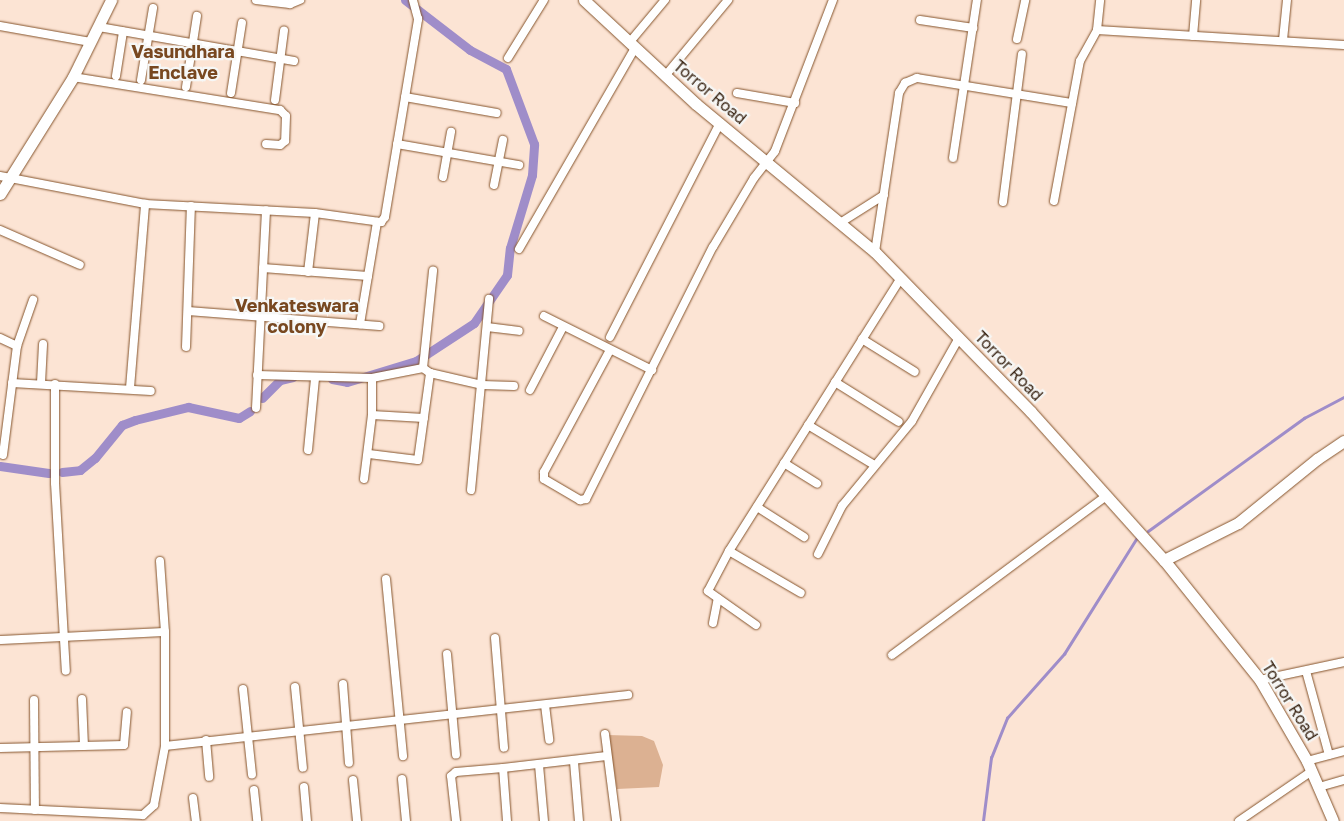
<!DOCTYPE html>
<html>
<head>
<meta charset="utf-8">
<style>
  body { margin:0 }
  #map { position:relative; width:1344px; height:821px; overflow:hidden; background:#fce4d4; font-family:"Golos Text",sans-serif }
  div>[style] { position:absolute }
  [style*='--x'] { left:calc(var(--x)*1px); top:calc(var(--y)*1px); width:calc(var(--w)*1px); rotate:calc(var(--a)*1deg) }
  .green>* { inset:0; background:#dcb192 }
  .stream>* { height:2.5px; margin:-1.25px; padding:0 1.25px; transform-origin:1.25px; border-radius:1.25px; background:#9f8dc9 }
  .canal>* { height:9px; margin:-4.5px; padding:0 4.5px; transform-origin:4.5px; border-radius:4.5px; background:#9f8dc9 }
  .roads { filter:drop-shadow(0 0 1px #85542c) drop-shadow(0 0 1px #85542c) }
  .street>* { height:8px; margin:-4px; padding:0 4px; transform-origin:4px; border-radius:4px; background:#fff }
  .secondary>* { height:11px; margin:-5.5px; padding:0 5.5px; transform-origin:5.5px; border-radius:5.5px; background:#fff }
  span { translate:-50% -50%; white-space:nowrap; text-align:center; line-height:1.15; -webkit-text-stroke:4.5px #f6f7f6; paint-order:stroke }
  .street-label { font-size:16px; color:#382312 }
  .neighbourhood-label { font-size:18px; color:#784820; font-weight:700 }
</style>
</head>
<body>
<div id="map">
  <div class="green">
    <i style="clip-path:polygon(608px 735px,642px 736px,654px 741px,663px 765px,659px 787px,617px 789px)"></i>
  </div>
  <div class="stream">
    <i style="--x:1148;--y:531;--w:193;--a:-35.9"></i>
    <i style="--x:1304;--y:418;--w:45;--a:-27.7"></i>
    <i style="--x:983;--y:821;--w:64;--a:-82.8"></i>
    <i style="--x:991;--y:758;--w:43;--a:-68.2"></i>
    <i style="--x:1007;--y:718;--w:86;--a:-48.3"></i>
    <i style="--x:1064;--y:654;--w:136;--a:-57.9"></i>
  </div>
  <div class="canal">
    <i style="--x:332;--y:379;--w:15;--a:11"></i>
    <i style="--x:347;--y:382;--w:72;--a:-16.9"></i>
    <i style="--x:416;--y:361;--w:69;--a:-33.2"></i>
    <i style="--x:474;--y:323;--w:58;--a:-55.5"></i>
    <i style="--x:507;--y:275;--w:27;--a:-84"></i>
    <i style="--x:510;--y:248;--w:76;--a:-73.2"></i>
    <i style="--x:532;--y:175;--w:31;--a:-86"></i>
    <i style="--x:534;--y:144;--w:80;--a:-110.5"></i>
    <i style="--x:506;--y:69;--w:41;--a:-152.2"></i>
    <i style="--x:470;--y:50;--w:82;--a:-142.4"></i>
    <i style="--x:262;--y:398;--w:25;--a:-45"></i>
    <i style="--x:280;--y:380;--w:13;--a:-13"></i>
    <i style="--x:0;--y:466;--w:49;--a:8.3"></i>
    <i style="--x:62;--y:472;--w:18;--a:-6"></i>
    <i style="--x:80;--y:470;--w:19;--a:-39"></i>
    <i style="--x:95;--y:458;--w:43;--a:-50.7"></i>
    <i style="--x:122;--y:425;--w:14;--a:-21"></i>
    <i style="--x:135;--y:420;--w:55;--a:-13.8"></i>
    <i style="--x:188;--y:407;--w:52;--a:12.2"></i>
    <i style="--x:239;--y:418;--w:13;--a:-32"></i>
  </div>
  <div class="roads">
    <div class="street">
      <i style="--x:256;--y:0;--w:34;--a:7"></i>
      <i style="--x:290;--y:4;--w:11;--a:-22"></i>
      <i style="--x:920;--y:20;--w:54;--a:8.6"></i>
      <i style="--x:0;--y:26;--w:92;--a:10"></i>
      <i style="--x:99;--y:27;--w:198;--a:9.9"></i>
      <i style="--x:1097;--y:30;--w:247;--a:3.5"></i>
      <i style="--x:1193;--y:36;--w:36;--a:-85"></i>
      <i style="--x:1017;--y:39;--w:40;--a:-78"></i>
      <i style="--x:1283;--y:40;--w:40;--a:-84.3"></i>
      <i style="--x:629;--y:43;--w:56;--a:-50.1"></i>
      <i style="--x:508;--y:58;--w:68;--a:-58.2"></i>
      <i style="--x:116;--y:76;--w:45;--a:-81"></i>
      <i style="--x:665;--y:76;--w:99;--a:-50.3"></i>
      <i style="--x:73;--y:77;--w:210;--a:9.1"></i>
      <i style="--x:280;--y:110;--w:8;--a:45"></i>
      <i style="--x:286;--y:116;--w:25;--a:92"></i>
      <i style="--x:285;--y:141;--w:6;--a:141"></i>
      <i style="--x:280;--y:145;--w:14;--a:-176"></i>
      <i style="--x:141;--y:80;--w:73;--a:-80.5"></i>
      <i style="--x:186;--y:87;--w:72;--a:-81.2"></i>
      <i style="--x:231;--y:93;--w:71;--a:-81.1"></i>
      <i style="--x:737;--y:93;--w:59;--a:9.8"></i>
      <i style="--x:405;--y:97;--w:93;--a:9.9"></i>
      <i style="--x:275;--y:100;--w:70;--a:-82.6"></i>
      <i style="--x:397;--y:144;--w:124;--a:9.8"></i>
      <i style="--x:953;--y:158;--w:160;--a:-81.4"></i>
      <i style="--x:0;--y:176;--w:148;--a:10.9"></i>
      <i style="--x:145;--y:204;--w:170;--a:3"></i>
      <i style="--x:315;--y:213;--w:67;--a:7.8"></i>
      <i style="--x:381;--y:222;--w:6;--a:-51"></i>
      <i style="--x:385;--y:217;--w:201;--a:-80.5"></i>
      <i style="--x:418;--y:19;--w:20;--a:-105"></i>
      <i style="--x:443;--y:177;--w:46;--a:-79.9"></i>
      <i style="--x:494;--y:185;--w:46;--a:-78.7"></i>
      <i style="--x:1054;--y:201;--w:142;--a:-79.5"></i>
      <i style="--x:1080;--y:61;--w:35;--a:-61"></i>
      <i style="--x:1097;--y:30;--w:30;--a:-84"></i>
      <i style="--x:1003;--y:202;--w:149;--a:-82.7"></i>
      <i style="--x:840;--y:223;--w:52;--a:-32.5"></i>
      <i style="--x:0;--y:230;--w:87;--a:23.6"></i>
      <i style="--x:519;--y:249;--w:232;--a:-60"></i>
      <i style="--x:875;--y:252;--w:161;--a:-81.4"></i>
      <i style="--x:899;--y:93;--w:12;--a:-59"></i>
      <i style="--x:905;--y:83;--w:13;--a:-23"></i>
      <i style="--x:917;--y:78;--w:157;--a:9.2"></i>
      <i style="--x:263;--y:268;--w:105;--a:4.4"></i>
      <i style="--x:368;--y:276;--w:49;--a:99.5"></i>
      <i style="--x:308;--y:272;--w:59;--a:-83.2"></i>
      <i style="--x:368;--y:276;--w:55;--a:-80.5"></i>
      <i style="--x:188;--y:311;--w:192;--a:4.5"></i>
      <i style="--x:544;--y:316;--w:121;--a:26.6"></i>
      <i style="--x:487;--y:327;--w:32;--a:7"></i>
      <i style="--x:610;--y:337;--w:241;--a:-62.8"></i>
      <i style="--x:0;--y:338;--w:19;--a:25"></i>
      <i style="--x:862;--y:339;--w:62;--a:31.9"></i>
      <i style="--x:186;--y:347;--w:141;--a:-88"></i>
      <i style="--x:610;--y:350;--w:139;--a:118.4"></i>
      <i style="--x:544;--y:472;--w:7;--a:90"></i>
      <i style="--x:544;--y:479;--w:42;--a:30.3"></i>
      <i style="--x:580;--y:500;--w:6;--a:-9"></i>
      <i style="--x:586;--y:499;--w:282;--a:-63.3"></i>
      <i style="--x:713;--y:247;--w:80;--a:-59.3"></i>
      <i style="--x:754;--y:178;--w:34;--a:-52"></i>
      <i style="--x:775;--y:151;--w:162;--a:-69"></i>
      <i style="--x:423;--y:368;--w:98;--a:-84.1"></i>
      <i style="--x:257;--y:375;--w:115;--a:1.5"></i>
      <i style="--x:372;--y:378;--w:52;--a:-11.1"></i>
      <i style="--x:423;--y:368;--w:9;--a:36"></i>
      <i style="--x:430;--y:373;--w:53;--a:13"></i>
      <i style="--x:482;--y:385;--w:32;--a:2"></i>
      <i style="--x:835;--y:382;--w:75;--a:32"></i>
      <i style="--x:12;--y:383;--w:139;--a:3.3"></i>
      <i style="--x:41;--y:383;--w:39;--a:-87"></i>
      <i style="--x:55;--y:384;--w:99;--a:90"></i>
      <i style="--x:55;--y:483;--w:188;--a:86.7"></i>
      <i style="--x:130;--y:388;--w:185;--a:-85.3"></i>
      <i style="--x:530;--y:390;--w:71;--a:-62.4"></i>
      <i style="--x:256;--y:408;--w:198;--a:-87.1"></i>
      <i style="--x:372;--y:415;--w:52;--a:3.3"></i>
      <i style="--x:808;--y:425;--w:74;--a:31.1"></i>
      <i style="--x:308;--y:450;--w:72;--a:-84.4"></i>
      <i style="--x:369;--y:454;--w:49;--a:7"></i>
      <i style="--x:418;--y:460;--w:88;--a:-82.1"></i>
      <i style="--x:3;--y:455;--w:110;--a:-82.7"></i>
      <i style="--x:17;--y:346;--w:49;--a:-70.8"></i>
      <i style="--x:784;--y:463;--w:39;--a:32"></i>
      <i style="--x:364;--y:479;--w:64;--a:-82.9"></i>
      <i style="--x:372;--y:415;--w:37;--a:-90"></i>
      <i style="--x:471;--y:490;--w:192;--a:-84.6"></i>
      <i style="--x:757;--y:507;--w:56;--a:32.6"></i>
      <i style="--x:729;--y:551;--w:83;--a:30.3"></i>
      <i style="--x:818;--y:554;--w:54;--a:-63.4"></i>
      <i style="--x:842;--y:506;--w:110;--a:-50.5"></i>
      <i style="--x:912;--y:421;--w:95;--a:-60.5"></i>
      <i style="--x:160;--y:561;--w:71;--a:86"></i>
      <i style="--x:165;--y:632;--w:114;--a:90"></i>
      <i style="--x:386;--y:579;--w:178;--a:84.5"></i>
      <i style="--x:713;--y:623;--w:25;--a:-79"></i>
      <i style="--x:756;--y:625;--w:59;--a:-144.7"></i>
      <i style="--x:708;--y:591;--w:45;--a:-62.3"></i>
      <i style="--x:729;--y:551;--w:321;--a:-57.8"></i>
      <i style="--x:495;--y:638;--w:110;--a:85.3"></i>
      <i style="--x:0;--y:640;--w:165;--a:-2.8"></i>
      <i style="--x:447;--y:654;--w:101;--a:84.9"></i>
      <i style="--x:892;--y:655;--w:267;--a:-36.6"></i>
      <i style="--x:1306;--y:671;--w:87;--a:74.7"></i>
      <i style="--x:1260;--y:680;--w:86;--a:-12.1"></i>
      <i style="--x:343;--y:684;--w:79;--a:85.7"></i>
      <i style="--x:295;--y:687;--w:81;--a:84.4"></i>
      <i style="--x:243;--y:689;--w:86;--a:84"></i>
      <i style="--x:82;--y:699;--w:47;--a:87.6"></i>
      <i style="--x:34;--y:700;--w:110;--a:89.5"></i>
      <i style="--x:545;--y:705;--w:35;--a:83"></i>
      <i style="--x:605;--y:734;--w:87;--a:82.7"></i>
      <i style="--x:206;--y:740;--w:37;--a:85"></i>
      <i style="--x:0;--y:748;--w:124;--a:-1.4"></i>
      <i style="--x:124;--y:745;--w:33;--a:-85"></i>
      <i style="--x:1307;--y:761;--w:38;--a:-15"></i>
      <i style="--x:574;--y:762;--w:59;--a:85.2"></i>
      <i style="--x:539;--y:765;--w:56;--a:84.9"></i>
      <i style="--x:402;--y:779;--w:42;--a:84.6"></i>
      <i style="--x:353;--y:780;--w:41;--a:84.4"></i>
      <i style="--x:304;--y:787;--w:34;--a:85"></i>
      <i style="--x:1319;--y:787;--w:26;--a:-16"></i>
      <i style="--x:254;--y:790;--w:31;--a:84"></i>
      <i style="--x:193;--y:798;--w:23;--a:83"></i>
      <i style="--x:0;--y:808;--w:143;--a:2.8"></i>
      <i style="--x:143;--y:815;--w:15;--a:-42"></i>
      <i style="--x:154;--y:805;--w:60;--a:-79.4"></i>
      <i style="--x:165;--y:746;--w:466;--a:-6.3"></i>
      <i style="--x:456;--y:821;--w:45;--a:-96.3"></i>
      <i style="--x:451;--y:776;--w:6;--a:-39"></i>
      <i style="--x:456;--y:772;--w:47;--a:-4.9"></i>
      <i style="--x:507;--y:821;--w:53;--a:-94.3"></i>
      <i style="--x:503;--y:768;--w:104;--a:-6.6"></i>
      <i style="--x:1239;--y:821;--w:88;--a:-34.4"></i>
    </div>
    <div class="secondary">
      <i style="--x:584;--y:0;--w:153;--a:42.9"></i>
      <i style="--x:696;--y:104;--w:232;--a:39.6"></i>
      <i style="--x:875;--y:252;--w:223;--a:45.7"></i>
      <i style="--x:1031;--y:412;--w:199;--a:48.1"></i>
      <i style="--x:1164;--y:560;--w:154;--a:51.3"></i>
      <i style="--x:1260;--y:680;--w:94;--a:59.9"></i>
      <i style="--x:1307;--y:761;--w:65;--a:66.6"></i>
      <i style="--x:0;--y:194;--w:138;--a:-58"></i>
      <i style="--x:73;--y:77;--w:86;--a:-63.7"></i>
      <i style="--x:1164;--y:560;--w:83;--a:-26.6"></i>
      <i style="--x:1238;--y:523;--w:102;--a:-39"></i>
      <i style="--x:1317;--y:459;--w:32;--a:-34"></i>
    </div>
  </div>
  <div class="street-label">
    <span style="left:710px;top:92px;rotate:40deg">Torror Road</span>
    <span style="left:1009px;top:366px;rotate:46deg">Torror Road</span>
    <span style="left:1290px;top:701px;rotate:58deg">Torror Road</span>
  </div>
  <div class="neighbourhood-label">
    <span style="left:183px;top:62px">Vasundhara<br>Enclave</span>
    <span style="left:297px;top:316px">Venkateswara<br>colony</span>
  </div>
</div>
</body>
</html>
